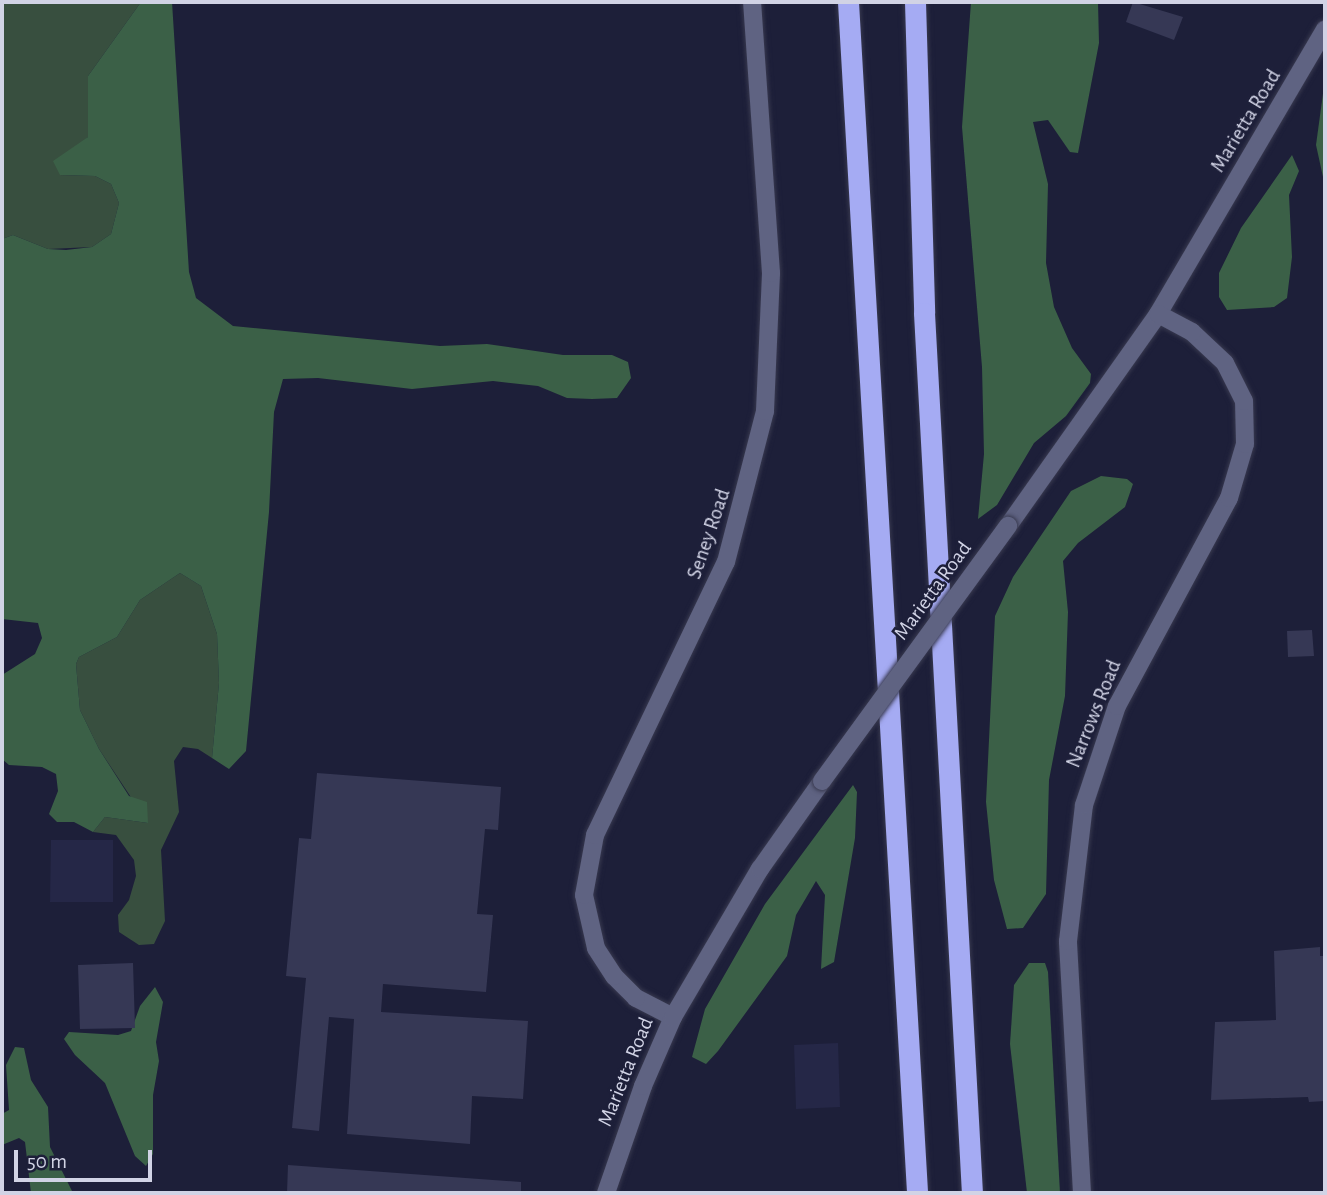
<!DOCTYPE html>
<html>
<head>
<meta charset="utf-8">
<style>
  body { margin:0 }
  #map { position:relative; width:1327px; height:1195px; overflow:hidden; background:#1d1f39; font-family:"Alegreya Sans",sans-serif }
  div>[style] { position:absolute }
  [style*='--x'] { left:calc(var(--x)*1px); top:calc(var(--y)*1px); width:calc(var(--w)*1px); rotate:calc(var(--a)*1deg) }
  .built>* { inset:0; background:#252747 }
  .green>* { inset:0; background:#384f3f }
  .forest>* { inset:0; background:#3b6047 }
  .building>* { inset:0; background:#363855 }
  .roads { filter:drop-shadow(0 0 2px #38394f) drop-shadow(0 0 2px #38394f) }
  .minor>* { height:18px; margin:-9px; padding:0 9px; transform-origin:9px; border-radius:9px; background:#5f6382 }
  .highway>* { height:21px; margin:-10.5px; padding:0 10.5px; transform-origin:10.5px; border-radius:10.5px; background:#a5abf3 }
  .bridges { filter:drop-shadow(0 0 2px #38394f) drop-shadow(0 0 2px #38394f) }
  .minor-bridge>* { height:18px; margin:-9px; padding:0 9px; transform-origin:9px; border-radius:9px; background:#5f6382 }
  span { translate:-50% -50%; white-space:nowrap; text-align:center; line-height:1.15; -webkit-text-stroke:5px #1d1f39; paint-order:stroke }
  .street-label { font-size:21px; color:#d1d3e5 }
  .frame { position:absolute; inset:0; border:4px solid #d1d3e5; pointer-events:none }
  .scale { position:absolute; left:14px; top:1150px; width:138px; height:32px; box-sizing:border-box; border:4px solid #d1d3e5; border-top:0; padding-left:9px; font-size:21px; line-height:24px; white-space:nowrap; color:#d1d3e5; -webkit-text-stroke:5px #1d1f39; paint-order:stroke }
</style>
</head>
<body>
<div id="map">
  <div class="built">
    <i style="clip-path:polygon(51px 840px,113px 840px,113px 902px,50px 902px)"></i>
    <i style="clip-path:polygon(838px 1043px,840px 1107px,796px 1109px,794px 1045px)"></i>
  </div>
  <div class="green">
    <i style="clip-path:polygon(2px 2px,141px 2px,88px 76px,88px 137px,60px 175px,95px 176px,111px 184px,119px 203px,111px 234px,92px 247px,48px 249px,13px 235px,2px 239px)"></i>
    <i style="clip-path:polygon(180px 573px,201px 586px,217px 634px,219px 683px,212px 758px,198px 749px,183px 747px,174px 761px,179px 812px,161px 850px,165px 921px,154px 944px,139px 945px,119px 932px,118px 915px,129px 900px,136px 876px,134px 860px,116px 835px,93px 832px,105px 817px,148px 823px,99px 749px,80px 710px,76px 664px,79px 657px,117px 637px,140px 600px)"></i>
  </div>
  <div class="forest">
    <i style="clip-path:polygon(141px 2px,172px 2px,189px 272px,196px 298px,233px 326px,440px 346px,487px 344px,563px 355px,612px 355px,628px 362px,631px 378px,617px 398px,592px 399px,567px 398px,538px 386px,493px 381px,412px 389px,318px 378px,283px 379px,274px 412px,269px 512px,246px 751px,229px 769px,212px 758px,219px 683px,217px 634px,201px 586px,180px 573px,140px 600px,117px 637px,79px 657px,76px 664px,80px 710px,99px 749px,129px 796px,147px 802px,148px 823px,105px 817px,93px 832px,74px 822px,57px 822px,49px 814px,58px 791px,56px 774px,42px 767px,9px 765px,2px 759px,2px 675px,35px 654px,42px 638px,38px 623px,2px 619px,2px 239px,13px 235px,48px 249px,66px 250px,92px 247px,111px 234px,119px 203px,111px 184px,95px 176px,60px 175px,53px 161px,88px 137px,88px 76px)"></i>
    <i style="clip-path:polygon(971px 2px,1098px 2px,1099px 43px,1078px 153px,1070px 152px,1048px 120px,1033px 122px,1048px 184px,1046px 263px,1054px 307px,1072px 348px,1091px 374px,1090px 383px,1066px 416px,1034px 443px,997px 505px,978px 519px,984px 454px,982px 367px,962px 127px)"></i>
    <i style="clip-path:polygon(1325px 79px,1325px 186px,1316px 145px)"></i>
    <i style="clip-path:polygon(1292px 155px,1299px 171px,1289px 195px,1292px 257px,1287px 298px,1274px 307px,1227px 310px,1219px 297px,1219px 273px,1241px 228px)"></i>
    <i style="clip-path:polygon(1101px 476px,1127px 479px,1133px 484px,1125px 507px,1078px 543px,1063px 561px,1068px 612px,1065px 696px,1049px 780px,1046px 894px,1023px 928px,1007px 929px,994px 880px,986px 802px,995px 616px,1013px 577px,1071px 491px)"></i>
    <i style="clip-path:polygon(853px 785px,857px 792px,855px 838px,834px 962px,821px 969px,825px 895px,816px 881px,796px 915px,787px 956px,718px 1051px,706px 1064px,692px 1057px,705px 1009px,765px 904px)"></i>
    <i style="clip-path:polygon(1029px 963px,1045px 963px,1048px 972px,1060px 1193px,1027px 1193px,1010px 1044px,1014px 985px)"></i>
    <i style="clip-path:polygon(155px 987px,163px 1002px,156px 1042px,159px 1061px,153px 1095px,153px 1154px,146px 1166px,135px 1156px,105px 1083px,75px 1055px,64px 1039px,69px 1032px,118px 1035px,131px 1031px,140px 1006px)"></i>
    <i style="clip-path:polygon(15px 1047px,24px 1048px,31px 1080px,48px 1107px,50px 1147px,73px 1193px,31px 1193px,25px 1142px,19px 1138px,2px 1145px,2px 1114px,9px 1110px,6px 1065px)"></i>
  </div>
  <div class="building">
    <i style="clip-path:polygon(1133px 2px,1183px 17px,1174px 40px,1126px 22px)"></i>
    <i style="clip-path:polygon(1312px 630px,1314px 656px,1288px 657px,1287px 631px)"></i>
    <i style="clip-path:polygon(317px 773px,501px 787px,498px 830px,485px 829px,477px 914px,493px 915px,486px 992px,383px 984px,381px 1012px,528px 1021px,523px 1099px,472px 1096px,470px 1144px,347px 1134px,354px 1019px,329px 1017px,319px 1131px,292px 1128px,306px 978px,286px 976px,299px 838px,311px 839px)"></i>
    <i style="clip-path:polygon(1320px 947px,1320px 956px,1325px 956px,1325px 1101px,1309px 1102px,1308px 1097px,1211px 1100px,1215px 1022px,1276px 1020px,1274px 951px)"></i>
    <i style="clip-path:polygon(133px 963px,135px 1028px,80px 1029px,78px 965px)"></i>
    <i style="clip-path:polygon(288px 1165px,521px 1182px,521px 1193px,287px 1193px)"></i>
  </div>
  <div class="roads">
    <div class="minor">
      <i style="--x:1008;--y:526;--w:260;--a:-54.7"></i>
      <i style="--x:1158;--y:314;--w:330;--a:-59.6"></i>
      <i style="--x:673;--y:1017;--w:42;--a:-152.8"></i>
      <i style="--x:636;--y:998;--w:31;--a:-135"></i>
      <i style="--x:614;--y:976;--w:33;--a:-123"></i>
      <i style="--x:596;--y:948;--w:54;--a:-102.8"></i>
      <i style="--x:584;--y:895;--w:61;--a:-79.6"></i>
      <i style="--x:595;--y:835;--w:303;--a:-64.4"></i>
      <i style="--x:726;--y:562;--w:156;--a:-75.5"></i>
      <i style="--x:765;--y:411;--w:138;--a:-87.5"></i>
      <i style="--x:771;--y:273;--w:272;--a:-94"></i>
      <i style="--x:606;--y:1193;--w:113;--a:-70.9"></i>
      <i style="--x:643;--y:1086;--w:75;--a:-66.5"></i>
      <i style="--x:673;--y:1017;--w:172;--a:-59.6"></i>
      <i style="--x:760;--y:869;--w:108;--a:-54.8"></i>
      <i style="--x:1082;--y:1193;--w:252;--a:-93.2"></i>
      <i style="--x:1068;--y:941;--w:137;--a:-83.3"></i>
      <i style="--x:1084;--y:805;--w:104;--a:-71.6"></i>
      <i style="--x:1117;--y:706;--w:236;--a:-61.7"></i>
      <i style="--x:1229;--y:498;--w:56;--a:-73.5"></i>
      <i style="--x:1245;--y:444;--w:43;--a:-91.3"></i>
      <i style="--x:1244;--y:401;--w:42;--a:-116.6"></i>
      <i style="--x:1225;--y:363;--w:45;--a:-136.8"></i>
      <i style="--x:1192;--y:332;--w:38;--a:-152"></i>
    </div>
    <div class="highway">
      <i style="--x:848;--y:2;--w:1193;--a:86.68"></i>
      <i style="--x:915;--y:2;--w:311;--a:88.3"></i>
      <i style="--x:924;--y:313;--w:881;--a:86.88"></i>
    </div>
  </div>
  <div class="bridges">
    <div class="minor-bridge">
      <i style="--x:822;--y:781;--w:316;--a:-53.9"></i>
    </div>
  </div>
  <div class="street-label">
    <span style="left:1246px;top:121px;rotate:-59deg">Marietta Road</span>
    <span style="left:709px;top:534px;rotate:-71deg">Seney Road</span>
    <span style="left:933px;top:591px;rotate:-54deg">Marietta Road</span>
    <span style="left:1094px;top:714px;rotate:-68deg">Narrows Road</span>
    <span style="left:626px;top:1072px;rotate:-68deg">Marietta Road</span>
  </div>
  <div class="frame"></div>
  <div class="scale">50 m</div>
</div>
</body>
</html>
